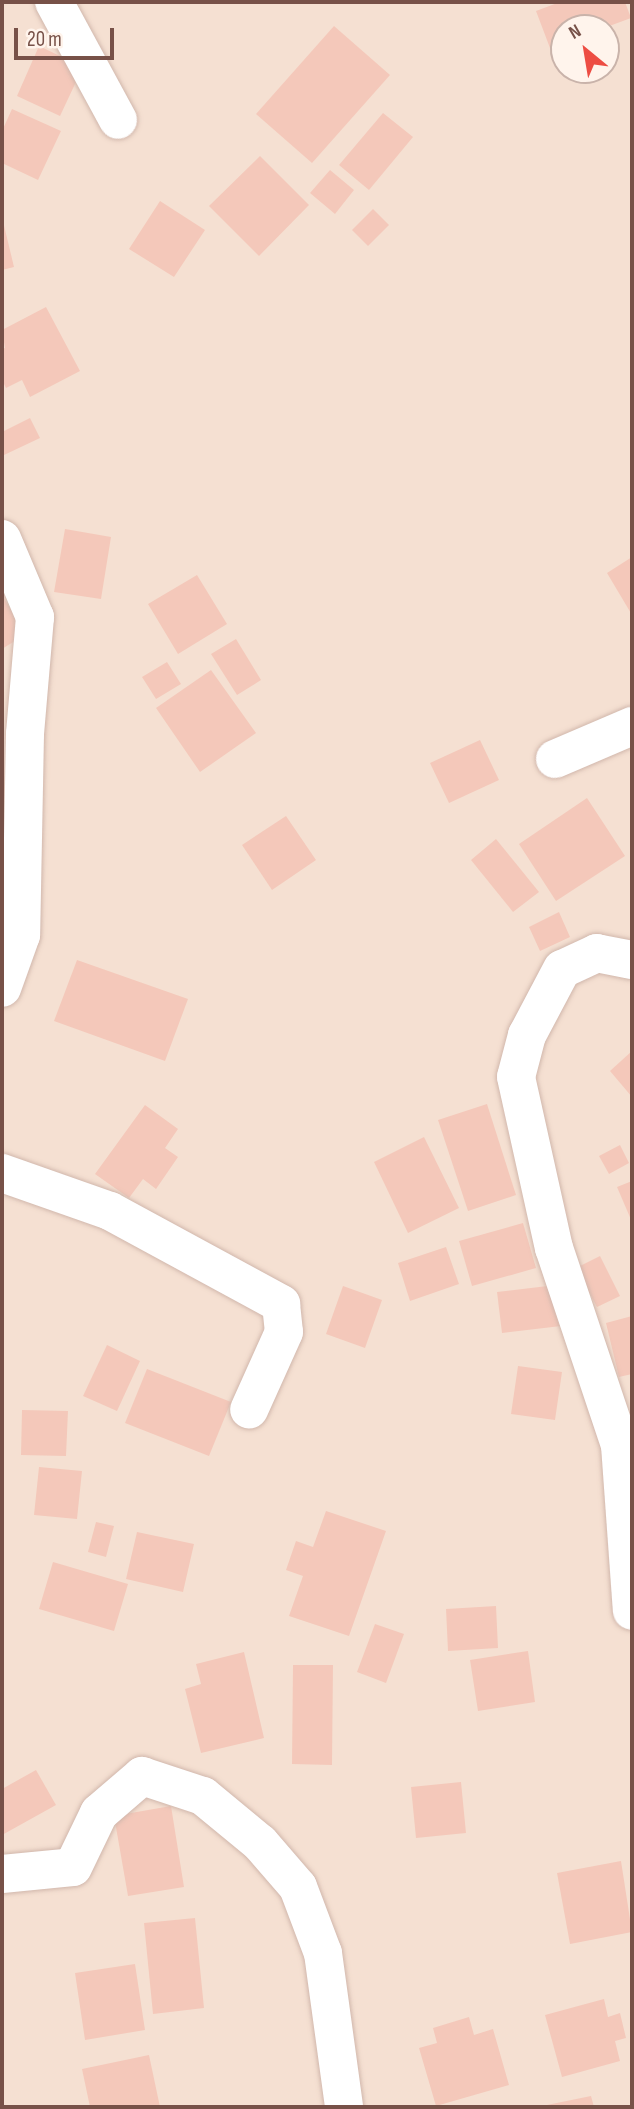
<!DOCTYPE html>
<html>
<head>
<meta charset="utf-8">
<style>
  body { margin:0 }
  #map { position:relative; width:634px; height:2109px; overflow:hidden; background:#fdefe4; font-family:"Sofia Sans Condensed",sans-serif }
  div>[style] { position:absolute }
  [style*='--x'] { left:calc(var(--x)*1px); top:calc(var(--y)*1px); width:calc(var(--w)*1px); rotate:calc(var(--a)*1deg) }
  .residential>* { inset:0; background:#f5e0d2 }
  .building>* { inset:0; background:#f4c8ba }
  .roads { filter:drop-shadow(0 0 2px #d1b7ac) drop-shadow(0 0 2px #d1b7ac) }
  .street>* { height:38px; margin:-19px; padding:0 19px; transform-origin:19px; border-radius:19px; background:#fff }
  span { translate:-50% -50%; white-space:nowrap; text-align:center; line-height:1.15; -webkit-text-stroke:5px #fff4ec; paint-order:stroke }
  .frame { position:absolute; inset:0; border:4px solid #775148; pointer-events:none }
  .north { position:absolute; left:550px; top:14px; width:70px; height:70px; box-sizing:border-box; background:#fff4ec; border:2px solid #c9b3aa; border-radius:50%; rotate:330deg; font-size:19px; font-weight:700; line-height:28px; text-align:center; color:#775148 }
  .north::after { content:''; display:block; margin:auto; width:24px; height:32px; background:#ed4d43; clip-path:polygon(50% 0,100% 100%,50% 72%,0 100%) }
  .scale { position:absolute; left:14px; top:28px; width:100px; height:32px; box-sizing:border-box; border:4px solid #775148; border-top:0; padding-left:9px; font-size:21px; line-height:24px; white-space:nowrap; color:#775148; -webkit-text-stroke:5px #fff4ec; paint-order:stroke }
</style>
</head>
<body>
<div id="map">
  <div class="residential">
    <i style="clip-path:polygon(evenodd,2px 2px,632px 2px,632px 2107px,2px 2107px,2px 2px,564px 28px,606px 28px,606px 70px,564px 70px,564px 28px)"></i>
  </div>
  <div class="building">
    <i style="clip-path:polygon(560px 2px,625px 2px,631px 18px,604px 28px,564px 28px,564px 43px,550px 48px,536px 11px)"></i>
    <i style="clip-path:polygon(334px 26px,390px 75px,312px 163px,256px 114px)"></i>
    <i style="clip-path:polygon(39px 46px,83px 67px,60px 116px,17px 96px)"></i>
    <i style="clip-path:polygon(12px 109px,61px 131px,38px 180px,2px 163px,2px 131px)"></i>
    <i style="clip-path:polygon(383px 113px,413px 137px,369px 190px,339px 165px)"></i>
    <i style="clip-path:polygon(260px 156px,309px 205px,259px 256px,209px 206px)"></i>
    <i style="clip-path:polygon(330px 170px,354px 190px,335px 214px,310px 193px)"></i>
    <i style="clip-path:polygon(160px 201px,205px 230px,174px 277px,129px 249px)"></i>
    <i style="clip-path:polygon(373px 209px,389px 225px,368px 246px,352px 230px)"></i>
    <i style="clip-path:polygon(2px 217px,14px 267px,2px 270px)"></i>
    <i style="clip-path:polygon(46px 307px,80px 371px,30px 397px,22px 380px,6px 388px,2px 380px,2px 349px,5px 348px,2px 330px)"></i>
    <i style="clip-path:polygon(30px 418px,40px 438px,4px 455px,2px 432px)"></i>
    <i style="clip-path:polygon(65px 529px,111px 537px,101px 599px,54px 592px)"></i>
    <i style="clip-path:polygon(632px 557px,632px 615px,607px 573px)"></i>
    <i style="clip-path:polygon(197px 575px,227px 624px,178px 654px,148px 604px)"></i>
    <i style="clip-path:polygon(2px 595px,26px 634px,2px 649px)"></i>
    <i style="clip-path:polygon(236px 639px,261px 680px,237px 695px,211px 654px)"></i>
    <i style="clip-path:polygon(167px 662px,181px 684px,156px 699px,142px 677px)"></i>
    <i style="clip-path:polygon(211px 670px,256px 733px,200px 772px,156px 708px)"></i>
    <i style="clip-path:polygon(480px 740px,499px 780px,449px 803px,430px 763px)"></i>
    <i style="clip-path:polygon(587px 798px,625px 856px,556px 901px,519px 844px)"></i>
    <i style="clip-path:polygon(286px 816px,316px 860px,272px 890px,242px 845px)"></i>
    <i style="clip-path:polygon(496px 839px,539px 892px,513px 912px,471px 860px)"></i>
    <i style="clip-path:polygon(559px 912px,570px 937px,540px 951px,529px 927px)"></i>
    <i style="clip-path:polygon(77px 960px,188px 999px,165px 1061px,54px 1021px)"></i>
    <i style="clip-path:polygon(632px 1051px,632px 1097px,610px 1071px)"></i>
    <i style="clip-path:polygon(487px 1104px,516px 1195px,468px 1211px,438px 1120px)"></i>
    <i style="clip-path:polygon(145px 1105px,178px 1129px,165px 1148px,178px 1157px,156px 1189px,143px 1179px,129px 1198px,95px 1174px)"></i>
    <i style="clip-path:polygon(424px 1137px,459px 1208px,408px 1233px,374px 1162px)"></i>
    <i style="clip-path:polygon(620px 1145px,629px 1163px,609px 1174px,599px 1156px)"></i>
    <i style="clip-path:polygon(632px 1181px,632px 1222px,617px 1187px)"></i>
    <i style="clip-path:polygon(523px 1223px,536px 1268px,472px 1286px,459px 1241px)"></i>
    <i style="clip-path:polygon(446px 1247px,459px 1284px,410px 1301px,398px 1263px)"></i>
    <i style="clip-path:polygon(600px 1256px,620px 1296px,597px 1307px,576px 1268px)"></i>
    <i style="clip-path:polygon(556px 1285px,561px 1326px,502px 1333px,497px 1292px)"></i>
    <i style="clip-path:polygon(343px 1286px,382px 1300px,365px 1348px,326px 1334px)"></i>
    <i style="clip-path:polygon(632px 1316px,632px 1374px,619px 1377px,606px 1323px)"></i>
    <i style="clip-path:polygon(107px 1345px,140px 1361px,117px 1411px,83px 1396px)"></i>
    <i style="clip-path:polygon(518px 1366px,562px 1372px,555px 1420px,511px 1414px)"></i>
    <i style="clip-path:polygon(147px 1369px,231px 1402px,209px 1456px,125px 1423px)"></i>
    <i style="clip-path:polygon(22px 1410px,68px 1411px,66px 1456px,21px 1455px)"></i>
    <i style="clip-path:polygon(39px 1467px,82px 1471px,77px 1519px,34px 1515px)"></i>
    <i style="clip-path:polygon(326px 1511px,386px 1531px,349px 1636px,289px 1616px,303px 1576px,286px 1570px,296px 1541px,313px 1547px)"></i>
    <i style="clip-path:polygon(96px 1522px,114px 1526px,106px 1557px,88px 1552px)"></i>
    <i style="clip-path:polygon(137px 1532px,194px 1544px,183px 1592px,126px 1579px)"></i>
    <i style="clip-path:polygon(53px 1562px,128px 1584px,114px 1631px,39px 1609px)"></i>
    <i style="clip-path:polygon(496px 1606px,498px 1648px,448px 1651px,446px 1609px)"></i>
    <i style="clip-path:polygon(375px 1624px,404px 1634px,386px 1683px,357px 1672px)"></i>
    <i style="clip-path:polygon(528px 1651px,535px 1702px,478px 1711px,470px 1660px)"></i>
    <i style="clip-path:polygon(244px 1652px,264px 1738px,201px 1753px,185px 1689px,201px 1684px,196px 1664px)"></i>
    <i style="clip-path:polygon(293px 1665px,333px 1665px,332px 1765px,292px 1764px)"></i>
    <i style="clip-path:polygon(36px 1770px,56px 1805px,2px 1835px,2px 1789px)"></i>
    <i style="clip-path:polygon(461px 1782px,466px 1833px,416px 1838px,411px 1787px)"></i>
    <i style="clip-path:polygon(171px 1806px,184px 1887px,128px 1896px,114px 1816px)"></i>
    <i style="clip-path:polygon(621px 1861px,632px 1932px,570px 1944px,557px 1873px)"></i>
    <i style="clip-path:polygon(195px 1918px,204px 2008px,153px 2014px,144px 1923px)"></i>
    <i style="clip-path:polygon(135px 1964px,145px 2030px,85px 2040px,75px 1973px)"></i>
    <i style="clip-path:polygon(604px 1999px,608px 2017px,620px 2013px,626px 2038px,615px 2041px,620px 2061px,562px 2077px,545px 2015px)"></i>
    <i style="clip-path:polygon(469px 2017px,474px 2035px,493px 2029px,509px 2085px,436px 2106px,419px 2048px,437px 2043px,433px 2028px)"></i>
    <i style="clip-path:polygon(149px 2055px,160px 2107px,90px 2107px,82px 2069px)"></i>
    <i style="clip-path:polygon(591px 2096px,594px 2107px,542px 2107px,542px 2106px)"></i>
  </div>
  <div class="roads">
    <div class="street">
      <i style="--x:54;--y:2;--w:134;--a:61.5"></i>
      <i style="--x:2;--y:539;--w:85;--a:67.1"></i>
      <i style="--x:35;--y:617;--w:117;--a:94.9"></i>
      <i style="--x:25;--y:734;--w:201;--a:91.1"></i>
      <i style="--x:21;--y:935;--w:56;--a:109.7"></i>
      <i style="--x:555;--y:759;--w:84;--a:-23.2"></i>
      <i style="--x:632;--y:960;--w:36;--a:-169"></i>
      <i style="--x:597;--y:953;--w:38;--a:155"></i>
      <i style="--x:562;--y:969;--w:75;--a:117.9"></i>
      <i style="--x:527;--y:1035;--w:43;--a:104.7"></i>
      <i style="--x:516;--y:1077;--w:175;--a:77.5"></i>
      <i style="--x:554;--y:1248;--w:208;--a:71.5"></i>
      <i style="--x:620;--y:1445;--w:166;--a:85.9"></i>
      <i style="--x:2;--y:1173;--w:114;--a:19.4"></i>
      <i style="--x:110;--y:1211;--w:195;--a:28.5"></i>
      <i style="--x:281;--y:1304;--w:28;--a:84"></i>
      <i style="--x:284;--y:1332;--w:85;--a:114.2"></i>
      <i style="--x:2;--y:1874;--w:71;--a:-5.6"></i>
      <i style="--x:73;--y:1867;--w:60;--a:-64.3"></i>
      <i style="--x:99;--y:1813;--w:57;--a:-40.7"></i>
      <i style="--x:142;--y:1776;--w:64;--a:18.2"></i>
      <i style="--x:203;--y:1796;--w:74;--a:39.5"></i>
      <i style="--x:260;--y:1843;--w:58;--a:49.2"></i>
      <i style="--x:298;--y:1887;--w:71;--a:69.3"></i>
      <i style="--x:323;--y:1953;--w:155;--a:82.2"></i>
    </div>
  </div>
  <div class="frame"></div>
  <div class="north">N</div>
  <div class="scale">20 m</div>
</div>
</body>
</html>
